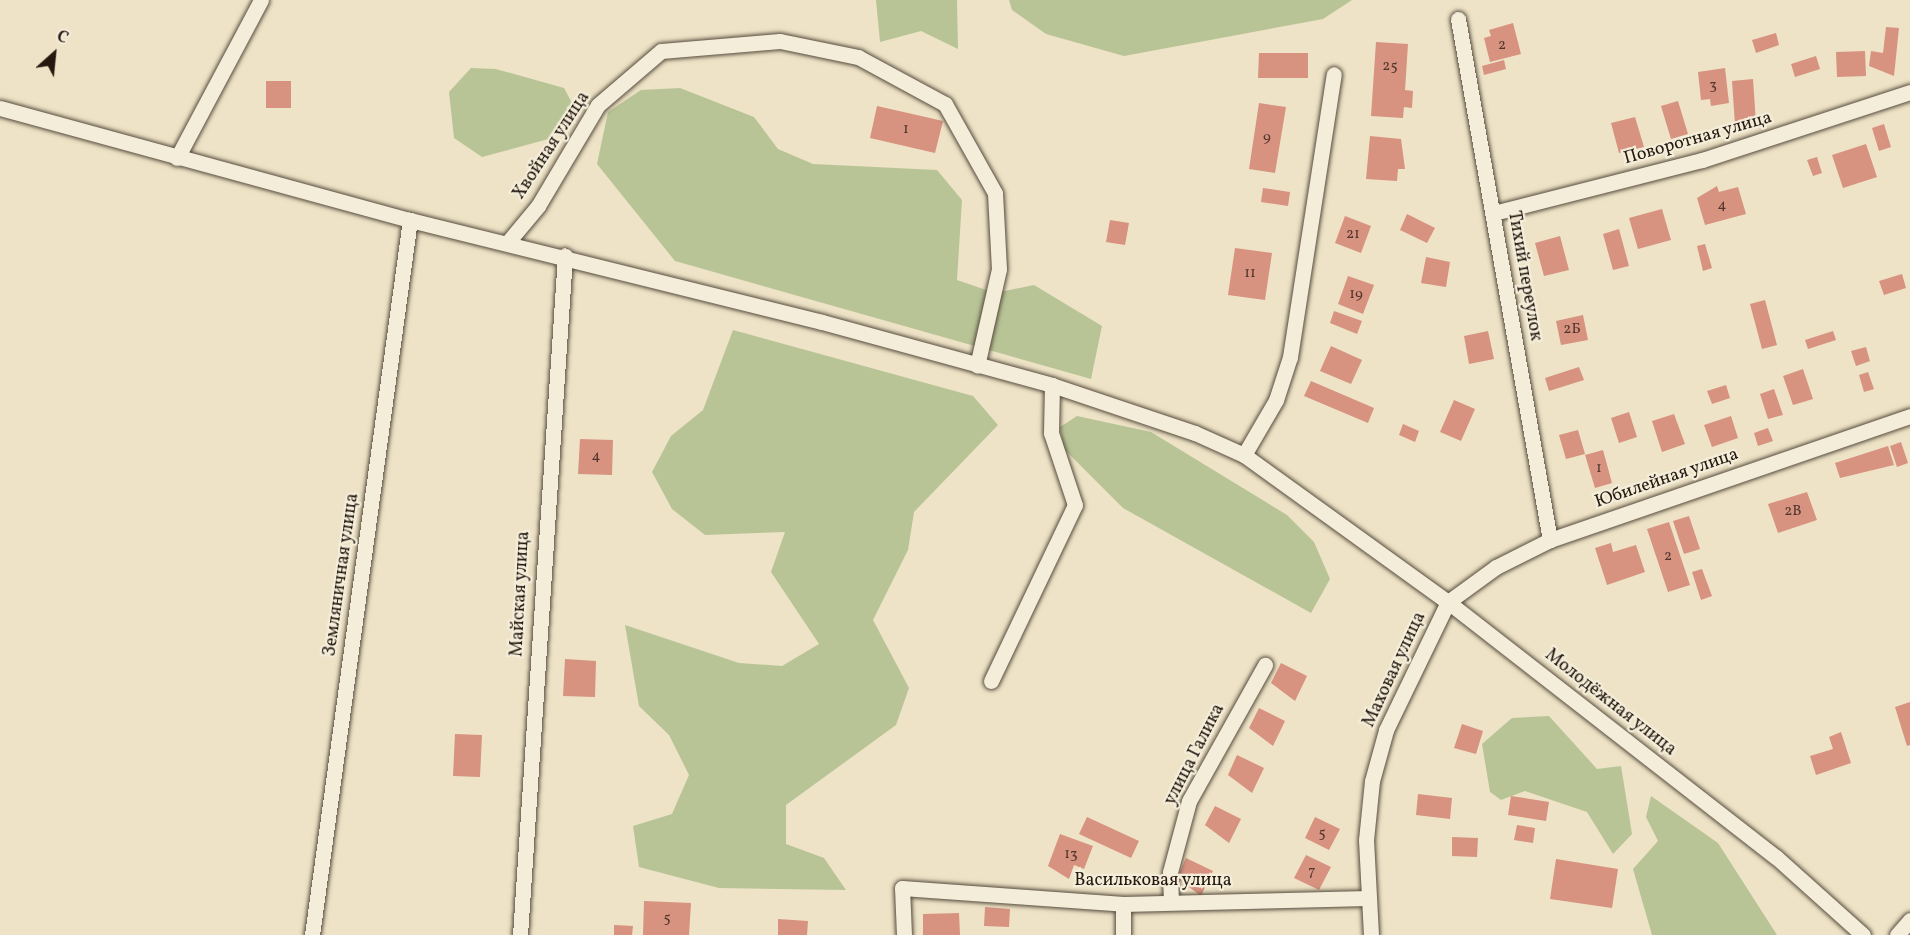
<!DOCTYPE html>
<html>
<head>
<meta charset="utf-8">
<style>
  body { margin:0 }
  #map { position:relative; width:1910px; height:935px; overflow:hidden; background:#eee3c6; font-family:Vollkorn,serif }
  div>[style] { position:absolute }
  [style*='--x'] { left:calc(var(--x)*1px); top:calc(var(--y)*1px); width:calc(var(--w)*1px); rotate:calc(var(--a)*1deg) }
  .green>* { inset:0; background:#b8c496 }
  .building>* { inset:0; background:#d79280 }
  .roads { filter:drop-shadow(0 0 2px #564b3d) drop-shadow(0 0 2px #564b3d) }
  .minor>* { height:15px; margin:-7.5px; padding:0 7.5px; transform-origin:7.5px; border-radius:7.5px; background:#f4edda }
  span { translate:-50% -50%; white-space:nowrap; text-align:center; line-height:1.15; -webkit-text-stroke:4.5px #f4edda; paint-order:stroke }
  .number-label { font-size:15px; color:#51362b }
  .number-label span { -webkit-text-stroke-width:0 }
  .street-label { font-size:18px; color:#24180f }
  .north { position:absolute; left:24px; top:24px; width:60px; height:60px; -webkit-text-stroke:4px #f4edda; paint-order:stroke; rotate:27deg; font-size:16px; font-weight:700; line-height:24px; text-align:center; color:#24180f }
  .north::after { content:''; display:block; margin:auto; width:21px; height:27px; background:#24180f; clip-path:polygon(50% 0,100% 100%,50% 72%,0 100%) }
</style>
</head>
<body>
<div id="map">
  <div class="green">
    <i style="clip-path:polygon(876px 0,957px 0,958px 49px,921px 31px,880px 42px)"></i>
    <i style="clip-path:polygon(1009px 0,1352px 0,1323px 19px,1124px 56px,1046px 34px,1012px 10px)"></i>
    <i style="clip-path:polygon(471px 68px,496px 69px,564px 88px,572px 103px,552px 138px,482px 157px,454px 138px,449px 92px)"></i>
    <i style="clip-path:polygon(680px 88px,754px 117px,778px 149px,813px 164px,937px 170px,962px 200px,957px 280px,995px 293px,1034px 285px,1102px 326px,1091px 379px,675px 261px,597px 164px,608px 112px,641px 90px)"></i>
    <i style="clip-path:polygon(733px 330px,973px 396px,998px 425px,914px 512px,908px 550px,873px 620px,909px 688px,896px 725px,786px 805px,786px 844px,824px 858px,846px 890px,719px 888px,639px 867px,633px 826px,672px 814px,689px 775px,669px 735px,639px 706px,625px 625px,739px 663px,782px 666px,819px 644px,771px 572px,785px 532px,705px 535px,672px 509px,652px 472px,671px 436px,703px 410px)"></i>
    <i style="clip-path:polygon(1077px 416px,1151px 432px,1287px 515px,1314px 542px,1330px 579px,1311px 613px,1123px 508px,1064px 449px,1060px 427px)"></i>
    <i style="clip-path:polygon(1549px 716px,1597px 769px,1621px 766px,1632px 834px,1613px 854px,1587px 812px,1525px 791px,1501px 800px,1490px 792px,1482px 744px,1512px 718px)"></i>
    <i style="clip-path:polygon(1651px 796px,1718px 843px,1777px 935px,1652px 935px,1633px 869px,1658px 841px,1646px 817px)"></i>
  </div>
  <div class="building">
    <i style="clip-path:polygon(1513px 23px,1521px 54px,1490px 62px,1484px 38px,1491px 36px,1489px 30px)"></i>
    <i style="clip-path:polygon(1886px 27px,1899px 28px,1894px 76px,1869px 66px,1871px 51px,1883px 53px)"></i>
    <i style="clip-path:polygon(1776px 33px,1779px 45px,1756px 53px,1752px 40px)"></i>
    <i style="clip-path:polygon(1376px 42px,1408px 44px,1405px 90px,1413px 91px,1412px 108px,1404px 107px,1403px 118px,1371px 116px)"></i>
    <i style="clip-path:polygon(1865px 51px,1866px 76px,1837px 77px,1836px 52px)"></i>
    <i style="clip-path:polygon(1259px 53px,1308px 53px,1308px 78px,1258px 78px)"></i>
    <i style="clip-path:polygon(1816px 56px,1820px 69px,1795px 77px,1791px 64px)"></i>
    <i style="clip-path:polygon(1504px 60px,1506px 69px,1484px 75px,1482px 66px)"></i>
    <i style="clip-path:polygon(1725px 68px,1729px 103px,1711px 106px,1710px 99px,1701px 100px,1698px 72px)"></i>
    <i style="clip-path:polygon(1753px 79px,1756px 123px,1735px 125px,1732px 81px)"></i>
    <i style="clip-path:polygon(266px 81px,291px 81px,291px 108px,266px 108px)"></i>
    <i style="clip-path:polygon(1678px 101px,1688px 134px,1671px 139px,1661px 106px)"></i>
    <i style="clip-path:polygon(1259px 103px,1286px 107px,1275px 173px,1249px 169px)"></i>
    <i style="clip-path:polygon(877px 106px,943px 121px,935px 153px,870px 138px)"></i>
    <i style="clip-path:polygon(1635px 117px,1644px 147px,1619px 153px,1611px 123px)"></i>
    <i style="clip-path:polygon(1884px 124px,1891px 147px,1879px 151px,1872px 128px)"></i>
    <i style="clip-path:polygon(1370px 136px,1401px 139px,1405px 169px,1398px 169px,1397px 181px,1366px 179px)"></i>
    <i style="clip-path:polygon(1866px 144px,1877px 177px,1843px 188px,1832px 155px)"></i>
    <i style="clip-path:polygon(1817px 157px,1822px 173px,1813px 176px,1807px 160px)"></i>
    <i style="clip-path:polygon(1717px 186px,1719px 192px,1738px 187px,1746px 214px,1705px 225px,1697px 198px)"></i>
    <i style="clip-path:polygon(1263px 188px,1290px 192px,1288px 206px,1261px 202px)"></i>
    <i style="clip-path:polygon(1662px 209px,1671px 240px,1638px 249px,1629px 218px)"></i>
    <i style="clip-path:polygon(1407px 214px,1435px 228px,1427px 243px,1400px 230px)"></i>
    <i style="clip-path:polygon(1345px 216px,1371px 226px,1361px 253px,1335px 243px)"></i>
    <i style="clip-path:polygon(1110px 220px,1129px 223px,1125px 245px,1106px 242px)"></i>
    <i style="clip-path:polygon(1619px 229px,1629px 266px,1613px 270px,1603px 234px)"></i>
    <i style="clip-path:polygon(1560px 236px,1569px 270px,1544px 276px,1535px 243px)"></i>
    <i style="clip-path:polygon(1705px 244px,1712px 268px,1703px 271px,1697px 246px)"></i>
    <i style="clip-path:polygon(1235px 248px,1272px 253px,1265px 300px,1228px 295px)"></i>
    <i style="clip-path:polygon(1426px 257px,1450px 262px,1446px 287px,1421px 283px)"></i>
    <i style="clip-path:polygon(1902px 274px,1906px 288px,1884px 295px,1879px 281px)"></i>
    <i style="clip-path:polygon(1348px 276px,1374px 285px,1363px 314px,1338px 304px)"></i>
    <i style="clip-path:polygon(1765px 300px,1777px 345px,1762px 349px,1750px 304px)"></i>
    <i style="clip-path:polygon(1334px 311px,1362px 321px,1357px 334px,1330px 323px)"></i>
    <i style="clip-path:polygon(1583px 315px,1588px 340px,1561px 345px,1556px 321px)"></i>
    <i style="clip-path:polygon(1488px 331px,1494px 359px,1469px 364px,1464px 336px)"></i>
    <i style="clip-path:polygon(1833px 331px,1836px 340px,1808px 349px,1805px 340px)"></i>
    <i style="clip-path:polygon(1331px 346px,1362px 360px,1351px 384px,1320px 371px)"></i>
    <i style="clip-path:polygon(1866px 347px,1870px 361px,1856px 366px,1851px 351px)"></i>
    <i style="clip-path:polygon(1579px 367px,1584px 380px,1549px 391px,1545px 378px)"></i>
    <i style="clip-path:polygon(1803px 369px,1813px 399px,1793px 405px,1783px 376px)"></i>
    <i style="clip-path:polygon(1868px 372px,1874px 389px,1864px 392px,1859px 375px)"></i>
    <i style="clip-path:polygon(1311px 381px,1374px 408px,1368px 423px,1304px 396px)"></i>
    <i style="clip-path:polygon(1726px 385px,1730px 398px,1712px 404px,1707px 391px)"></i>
    <i style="clip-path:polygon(1774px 389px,1783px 415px,1768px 419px,1760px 394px)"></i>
    <i style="clip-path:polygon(1454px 400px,1475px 409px,1461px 441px,1440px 432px)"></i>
    <i style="clip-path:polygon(1629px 412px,1637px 437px,1619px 443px,1611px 418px)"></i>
    <i style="clip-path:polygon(1674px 414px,1685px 444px,1662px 452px,1652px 421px)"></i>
    <i style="clip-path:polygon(1731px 416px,1738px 438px,1712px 447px,1704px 425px)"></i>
    <i style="clip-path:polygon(1403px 424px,1419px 431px,1415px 442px,1399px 435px)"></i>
    <i style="clip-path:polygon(1768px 428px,1773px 441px,1758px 446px,1754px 433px)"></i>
    <i style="clip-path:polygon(1578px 430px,1585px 454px,1566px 459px,1559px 435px)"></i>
    <i style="clip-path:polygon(580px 439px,613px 440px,612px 475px,578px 474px)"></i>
    <i style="clip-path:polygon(1901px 442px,1908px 463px,1897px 467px,1890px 446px)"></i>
    <i style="clip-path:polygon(1888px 446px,1894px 465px,1840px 478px,1835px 463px)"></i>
    <i style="clip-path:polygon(1603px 450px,1612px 483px,1595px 488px,1585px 455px)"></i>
    <i style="clip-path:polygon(1807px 492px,1817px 520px,1778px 533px,1768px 504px)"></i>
    <i style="clip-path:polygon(1689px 516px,1700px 549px,1684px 554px,1673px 521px)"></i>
    <i style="clip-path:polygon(1669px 522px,1690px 585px,1668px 592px,1647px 529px)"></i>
    <i style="clip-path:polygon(1611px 543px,1613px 552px,1636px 545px,1645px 572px,1607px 585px,1595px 548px)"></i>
    <i style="clip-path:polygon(1702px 569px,1712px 596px,1701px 600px,1692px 572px)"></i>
    <i style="clip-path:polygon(565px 659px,596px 661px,595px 697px,563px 696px)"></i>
    <i style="clip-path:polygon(1281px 663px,1307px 676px,1295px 701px,1271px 683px)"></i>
    <i style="clip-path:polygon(1910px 702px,1910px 745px,1907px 746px,1895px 707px)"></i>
    <i style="clip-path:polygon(1259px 708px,1285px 721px,1273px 746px,1249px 728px)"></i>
    <i style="clip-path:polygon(1462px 724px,1483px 731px,1476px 754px,1454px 748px)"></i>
    <i style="clip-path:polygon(1841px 732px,1851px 763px,1816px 775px,1810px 756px,1833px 749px,1829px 737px)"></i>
    <i style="clip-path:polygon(455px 734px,482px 735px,480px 777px,453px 776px)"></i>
    <i style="clip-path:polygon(1237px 755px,1264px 768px,1252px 793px,1228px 775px)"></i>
    <i style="clip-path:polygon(1418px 794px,1452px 798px,1450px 819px,1416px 815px)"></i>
    <i style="clip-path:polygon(1511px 796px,1549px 802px,1546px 821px,1508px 815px)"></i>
    <i style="clip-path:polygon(1215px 806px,1241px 819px,1229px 843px,1205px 825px)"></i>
    <i style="clip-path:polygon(1087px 817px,1139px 841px,1131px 858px,1079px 834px)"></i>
    <i style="clip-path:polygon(1315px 817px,1340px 829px,1329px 850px,1305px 838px)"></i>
    <i style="clip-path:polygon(1517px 825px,1535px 828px,1533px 843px,1514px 840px)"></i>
    <i style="clip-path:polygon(1060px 834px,1093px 846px,1084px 869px,1074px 865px,1069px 879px,1048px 866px)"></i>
    <i style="clip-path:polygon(1452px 837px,1478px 838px,1477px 857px,1452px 856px)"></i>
    <i style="clip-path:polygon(1306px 855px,1331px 867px,1319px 890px,1294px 878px)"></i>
    <i style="clip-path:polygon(1186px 858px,1213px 871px,1201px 896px,1177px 878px)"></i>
    <i style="clip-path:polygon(1556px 859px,1618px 869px,1612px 908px,1550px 899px)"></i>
    <i style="clip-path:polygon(644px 901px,691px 903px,689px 935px,643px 935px)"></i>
    <i style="clip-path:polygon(985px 907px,1010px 909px,1009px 927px,984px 926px)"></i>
    <i style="clip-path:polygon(959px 913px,960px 935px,923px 935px,923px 914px)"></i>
    <i style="clip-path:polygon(778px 919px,808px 921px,807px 935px,778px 935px)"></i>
    <i style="clip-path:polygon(614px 925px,633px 926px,632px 935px,614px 935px)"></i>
  </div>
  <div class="roads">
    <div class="minor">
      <i style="--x:1458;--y:19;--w:529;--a:79.99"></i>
      <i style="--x:0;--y:108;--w:425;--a:15.3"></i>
      <i style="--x:410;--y:220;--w:424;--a:13.9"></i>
      <i style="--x:822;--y:322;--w:238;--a:15.3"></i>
      <i style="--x:1052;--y:385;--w:151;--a:18.6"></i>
      <i style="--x:1195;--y:433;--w:54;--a:24.2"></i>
      <i style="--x:1244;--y:455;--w:251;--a:35.8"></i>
      <i style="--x:1448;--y:602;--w:415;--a:37.9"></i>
      <i style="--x:1776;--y:857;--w:117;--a:41.9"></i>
      <i style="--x:177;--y:158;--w:179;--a:-62"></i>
      <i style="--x:1494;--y:213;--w:215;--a:-14.3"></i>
      <i style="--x:1702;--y:160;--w:219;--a:-18.1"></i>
      <i style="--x:508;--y:242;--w:47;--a:-50.2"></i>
      <i style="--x:538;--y:206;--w:117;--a:-59.3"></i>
      <i style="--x:598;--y:105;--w:83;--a:-40.6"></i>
      <i style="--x:661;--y:51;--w:119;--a:-4.8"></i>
      <i style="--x:780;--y:41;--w:80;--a:11.6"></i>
      <i style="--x:858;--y:57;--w:99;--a:28.4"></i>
      <i style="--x:945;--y:104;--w:102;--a:60.7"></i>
      <i style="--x:995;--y:193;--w:76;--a:87"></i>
      <i style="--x:999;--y:269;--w:99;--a:102.8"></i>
      <i style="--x:1244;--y:455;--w:64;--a:-59.8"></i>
      <i style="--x:1276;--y:400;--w:45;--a:-72"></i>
      <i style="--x:1290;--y:357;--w:286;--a:-81.2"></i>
      <i style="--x:991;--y:681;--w:195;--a:-64.5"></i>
      <i style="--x:1075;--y:505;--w:76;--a:-108.4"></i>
      <i style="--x:1051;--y:433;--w:48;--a:-88.8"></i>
      <i style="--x:1171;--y:902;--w:30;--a:-92"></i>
      <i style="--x:1170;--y:872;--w:73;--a:-75"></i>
      <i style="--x:1189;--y:801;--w:156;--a:-60.8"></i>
      <i style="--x:312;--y:935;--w:722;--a:-82.2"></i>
      <i style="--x:520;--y:935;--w:681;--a:-86.21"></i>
      <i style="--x:904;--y:935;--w:47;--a:-92.4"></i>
      <i style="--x:902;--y:888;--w:222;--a:4.1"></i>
      <i style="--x:1123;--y:904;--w:245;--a:-1.4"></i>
      <i style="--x:1123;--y:935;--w:31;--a:-90"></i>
      <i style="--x:1371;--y:935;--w:95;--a:-93"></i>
      <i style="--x:1366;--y:840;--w:59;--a:-84.2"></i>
      <i style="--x:1372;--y:781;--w:53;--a:-74.6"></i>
      <i style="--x:1386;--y:730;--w:142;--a:-64.2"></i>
      <i style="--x:1448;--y:602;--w:59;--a:-36.1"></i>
      <i style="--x:1496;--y:567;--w:60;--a:-26.6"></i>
      <i style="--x:1550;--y:540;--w:381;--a:-19"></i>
      <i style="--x:1897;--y:935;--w:20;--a:-49"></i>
    </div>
  </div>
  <div class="number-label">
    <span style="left:1502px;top:46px">2</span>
    <span style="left:1390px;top:67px">25</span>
    <span style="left:1713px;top:86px">3</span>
    <span style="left:906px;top:130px">1</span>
    <span style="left:1267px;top:138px">9</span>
    <span style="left:1722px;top:206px">4</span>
    <span style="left:1353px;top:235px">21</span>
    <span style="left:1250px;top:274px">11</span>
    <span style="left:1356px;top:295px">19</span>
    <span style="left:1572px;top:330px">2Б</span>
    <span style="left:596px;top:457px">4</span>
    <span style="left:1599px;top:469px">1</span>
    <span style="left:1793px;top:512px">2В</span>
    <span style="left:1668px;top:557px">2</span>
    <span style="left:1322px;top:834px">5</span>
    <span style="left:1071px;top:855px">13</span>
    <span style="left:1312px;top:872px">7</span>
    <span style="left:667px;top:919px">5</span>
  </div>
  <div class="street-label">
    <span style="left:1698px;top:139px;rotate:-16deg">Поворотная улица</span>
    <span style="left:552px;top:146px;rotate:-57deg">Хвойная улица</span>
    <span style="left:1524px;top:276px;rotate:80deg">Тихий переулок</span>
    <span style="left:1667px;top:479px;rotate:-19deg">Юбилейная улица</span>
    <span style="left:342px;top:575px;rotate:-82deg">Земляничная улица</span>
    <span style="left:521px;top:594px;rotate:-87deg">Майская улица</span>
    <span style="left:1395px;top:670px;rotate:-65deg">Маховая улица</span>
    <span style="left:1610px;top:703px;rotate:38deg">Молодёжная улица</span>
    <span style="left:1195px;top:755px;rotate:-63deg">улица Галика</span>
    <span style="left:1153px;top:881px">Васильковая улица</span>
  </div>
  <div class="north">С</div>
</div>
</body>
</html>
